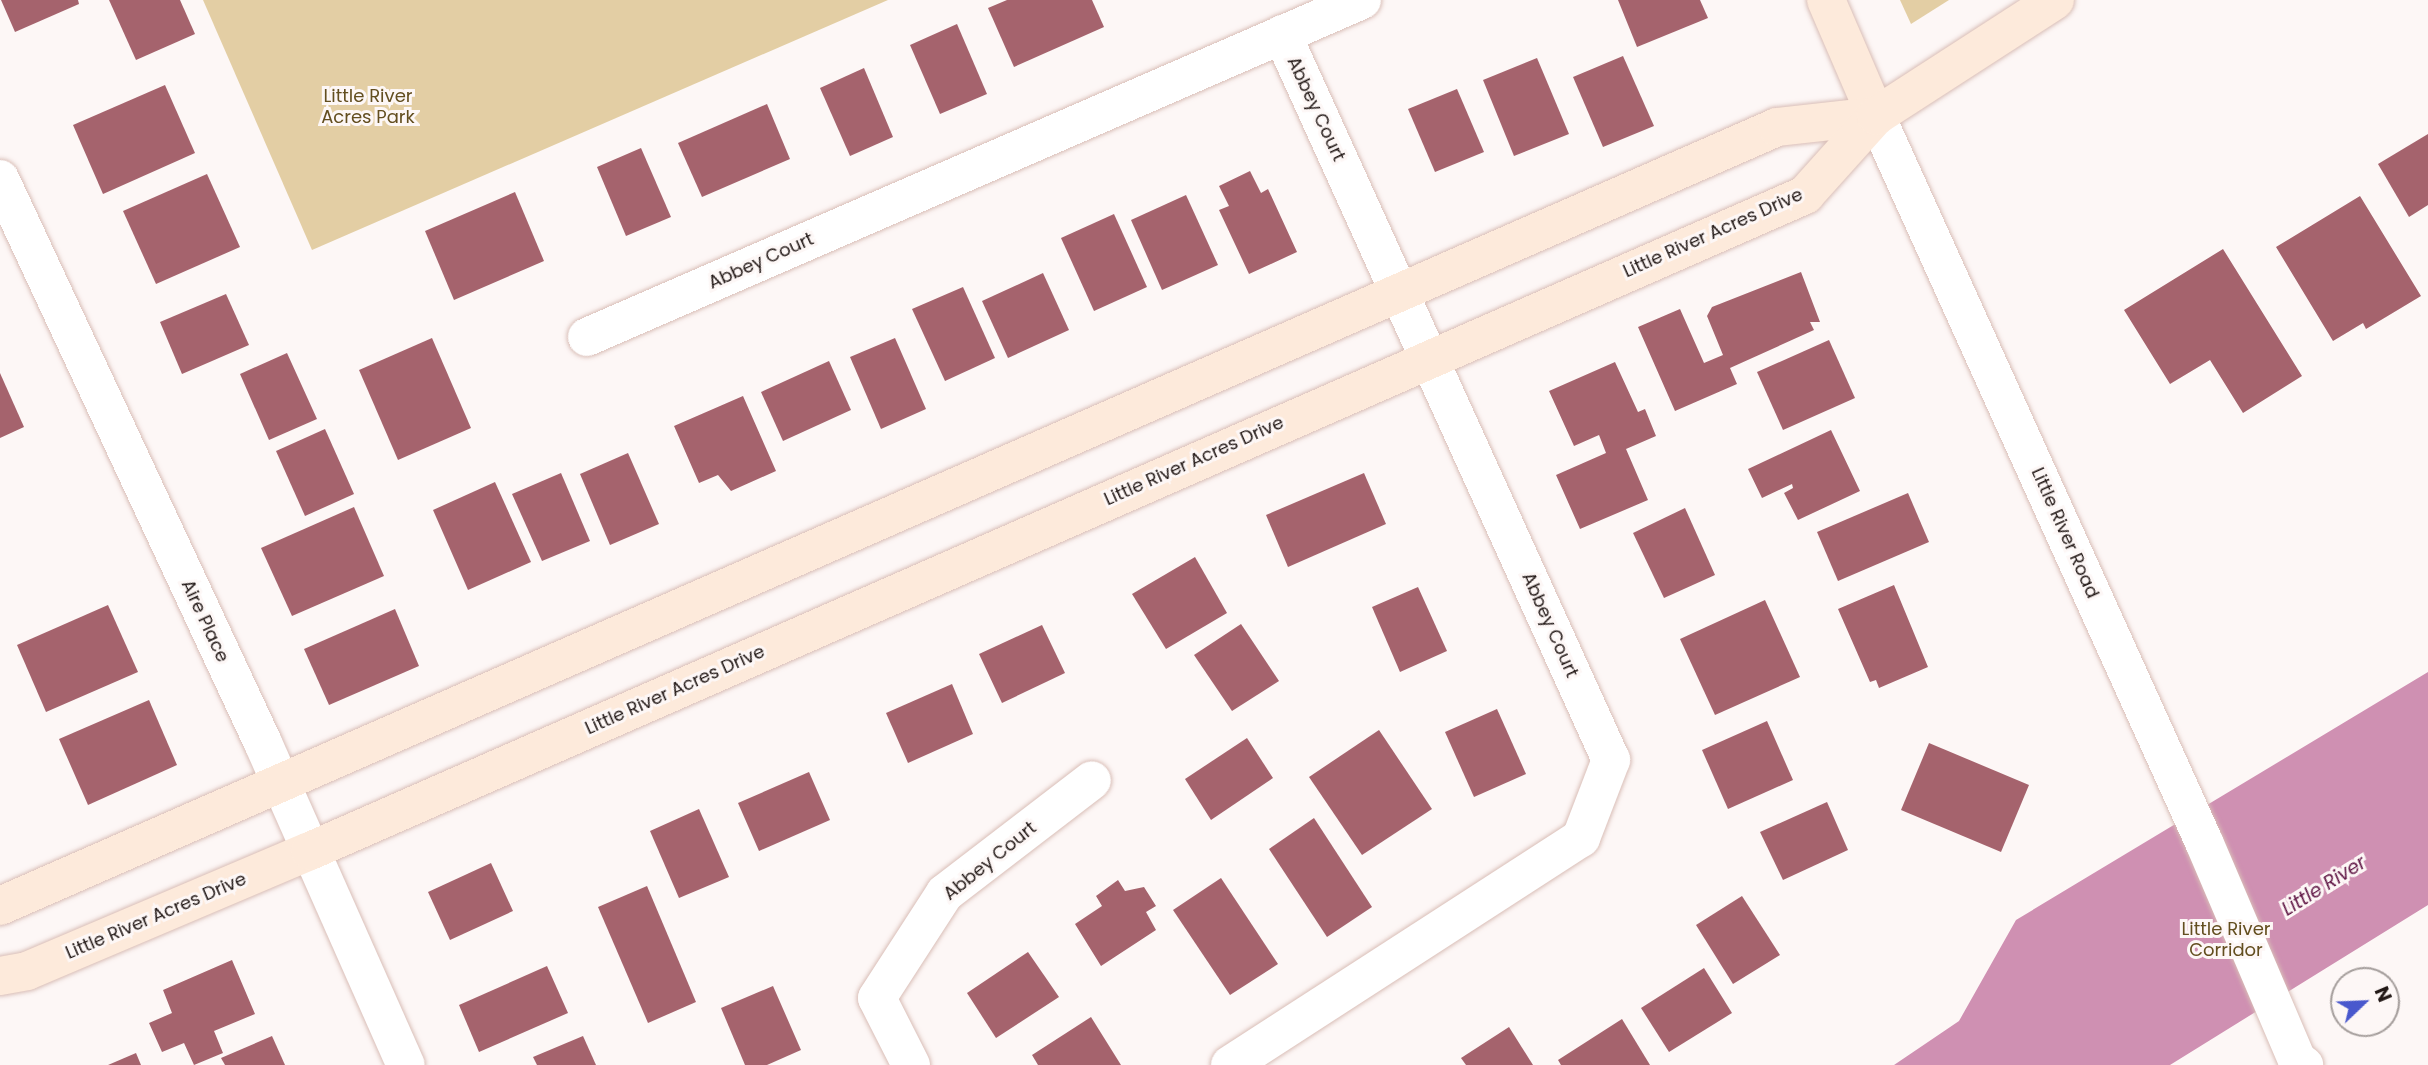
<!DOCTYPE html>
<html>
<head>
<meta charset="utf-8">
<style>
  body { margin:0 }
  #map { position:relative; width:2428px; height:1065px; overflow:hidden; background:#fdf7f6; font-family:Poppins,sans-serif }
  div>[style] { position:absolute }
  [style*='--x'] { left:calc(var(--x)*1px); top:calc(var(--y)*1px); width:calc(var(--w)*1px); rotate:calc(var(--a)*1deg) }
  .green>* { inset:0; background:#e3cea4 }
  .water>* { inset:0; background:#cf90b2 }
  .building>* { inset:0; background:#a5636d }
  .roads { filter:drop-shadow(0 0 2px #d9beb7) drop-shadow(0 0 2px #d9beb7) }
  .street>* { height:38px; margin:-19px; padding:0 19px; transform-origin:19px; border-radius:19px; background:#fff }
  .secondary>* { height:38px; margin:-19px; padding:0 19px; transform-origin:19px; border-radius:19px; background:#fdeadb }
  span { translate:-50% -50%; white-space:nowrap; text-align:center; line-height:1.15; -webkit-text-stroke:6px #fdf7f6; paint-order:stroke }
  .park-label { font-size:18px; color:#634e1f }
  .street-label { font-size:18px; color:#221816 }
  .water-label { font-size:19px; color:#601645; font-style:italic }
  .north { position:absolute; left:2330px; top:967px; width:70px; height:70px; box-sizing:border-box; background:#fdf7f6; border:2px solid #a59e9c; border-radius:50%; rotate:67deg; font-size:19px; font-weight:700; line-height:28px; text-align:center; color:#221816 }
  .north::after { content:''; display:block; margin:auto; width:24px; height:32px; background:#4958cd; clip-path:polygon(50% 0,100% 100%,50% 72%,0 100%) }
</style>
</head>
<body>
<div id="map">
  <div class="green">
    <i style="clip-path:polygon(203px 0,888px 0,312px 250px)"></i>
    <i style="clip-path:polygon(1900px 0,1949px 0,1911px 24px)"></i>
  </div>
  <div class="water">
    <i style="clip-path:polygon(2428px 672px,2428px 905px,2170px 1065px,1894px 1065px,1959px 1021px,2016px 920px)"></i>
  </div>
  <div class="building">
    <i style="clip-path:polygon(1px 0,78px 0,79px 4px,15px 32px)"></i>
    <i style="clip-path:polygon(109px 0,180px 0,195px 34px,136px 60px)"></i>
    <i style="clip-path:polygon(1007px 0,1092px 0,1104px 27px,1014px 67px,988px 8px)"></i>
    <i style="clip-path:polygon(1618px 0,1700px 0,1708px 18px,1637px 47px)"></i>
    <i style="clip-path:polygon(957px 24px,987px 94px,940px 114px,910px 45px)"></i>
    <i style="clip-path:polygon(1623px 56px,1654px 126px,1603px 147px,1573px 77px)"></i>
    <i style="clip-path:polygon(1537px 58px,1569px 134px,1514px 156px,1483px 80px)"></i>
    <i style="clip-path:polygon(864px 68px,893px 137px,850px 156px,820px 88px)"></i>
    <i style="clip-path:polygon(165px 85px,195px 153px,103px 194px,73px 125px)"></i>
    <i style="clip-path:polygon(1457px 89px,1484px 152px,1435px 172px,1408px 109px)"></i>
    <i style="clip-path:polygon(767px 104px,790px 159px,702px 197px,678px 143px)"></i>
    <i style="clip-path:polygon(2428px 134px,2428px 205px,2409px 217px,2378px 164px)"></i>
    <i style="clip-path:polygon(641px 148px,671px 217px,626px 236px,597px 167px)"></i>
    <i style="clip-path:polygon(1250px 171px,1261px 193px,1268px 189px,1297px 252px,1249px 274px,1219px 210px,1229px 206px,1219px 186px)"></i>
    <i style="clip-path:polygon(207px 174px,240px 247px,156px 284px,123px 211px)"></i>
    <i style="clip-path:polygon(515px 192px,544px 261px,454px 300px,425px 231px)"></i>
    <i style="clip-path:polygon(1186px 195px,1218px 265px,1162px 290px,1131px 220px)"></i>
    <i style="clip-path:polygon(2360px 196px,2421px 296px,2366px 329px,2363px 323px,2333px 341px,2276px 247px)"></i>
    <i style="clip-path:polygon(1114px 214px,1147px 287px,1094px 311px,1061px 238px)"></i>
    <i style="clip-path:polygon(2223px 249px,2302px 376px,2243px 413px,2210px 360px,2170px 384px,2124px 310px)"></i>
    <i style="clip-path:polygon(1801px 272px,1820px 322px,1810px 322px,1814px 330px,1730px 368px,1737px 384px,1675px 411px,1638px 327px,1680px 309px,1704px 363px,1723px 355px,1707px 316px,1712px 307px)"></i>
    <i style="clip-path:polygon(1043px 273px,1069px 330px,1008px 358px,982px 301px)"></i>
    <i style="clip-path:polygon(963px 287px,995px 358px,945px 381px,912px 309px)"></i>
    <i style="clip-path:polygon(226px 294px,249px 345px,182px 374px,160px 322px)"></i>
    <i style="clip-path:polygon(432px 338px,471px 428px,398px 460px,359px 370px)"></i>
    <i style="clip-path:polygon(895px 338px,926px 409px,881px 429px,850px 357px)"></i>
    <i style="clip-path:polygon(1829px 340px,1855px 398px,1783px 430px,1757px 372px)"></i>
    <i style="clip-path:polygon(287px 353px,317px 419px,269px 440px,240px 374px)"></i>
    <i style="clip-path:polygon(829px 361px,851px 410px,783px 441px,761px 392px)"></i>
    <i style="clip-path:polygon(1615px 362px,1638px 412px,1645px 409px,1656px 436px,1626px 449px,1648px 500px,1580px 529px,1556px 475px,1606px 453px,1599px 435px,1574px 446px,1549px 391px)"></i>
    <i style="clip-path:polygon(0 373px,24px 427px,0 438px)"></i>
    <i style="clip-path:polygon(743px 396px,776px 471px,731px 491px,718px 475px,699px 483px,674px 426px)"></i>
    <i style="clip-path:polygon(325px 429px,354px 494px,305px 516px,276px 451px)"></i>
    <i style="clip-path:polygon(1831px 430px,1860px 491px,1798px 520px,1784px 493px,1793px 488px,1792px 484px,1762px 498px,1748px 469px)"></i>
    <i style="clip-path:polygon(628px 453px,659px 524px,610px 545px,580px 474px)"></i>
    <i style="clip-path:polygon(561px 473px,590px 541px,542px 561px,512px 494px)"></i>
    <i style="clip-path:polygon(1364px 473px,1386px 524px,1288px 567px,1266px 515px)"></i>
    <i style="clip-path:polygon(495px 482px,531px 562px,468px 590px,433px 510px)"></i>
    <i style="clip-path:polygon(1908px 493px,1929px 542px,1838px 581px,1817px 532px)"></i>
    <i style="clip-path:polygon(354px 507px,384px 576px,292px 616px,261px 548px)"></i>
    <i style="clip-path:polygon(1685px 508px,1715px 575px,1664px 598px,1633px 533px)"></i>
    <i style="clip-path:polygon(1195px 557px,1227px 613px,1166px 649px,1132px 594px)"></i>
    <i style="clip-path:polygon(1894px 585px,1928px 667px,1879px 688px,1876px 680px,1870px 682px,1838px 609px)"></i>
    <i style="clip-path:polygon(1418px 587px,1447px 651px,1400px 672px,1372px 607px)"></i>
    <i style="clip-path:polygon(1765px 600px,1800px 677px,1715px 715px,1680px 639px)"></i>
    <i style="clip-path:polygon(108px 605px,138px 672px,46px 712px,17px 645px)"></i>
    <i style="clip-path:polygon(395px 609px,419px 666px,329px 705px,304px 649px)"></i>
    <i style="clip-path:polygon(1241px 624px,1279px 681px,1232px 711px,1194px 655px)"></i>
    <i style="clip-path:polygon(1042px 625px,1065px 673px,1002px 703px,979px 654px)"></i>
    <i style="clip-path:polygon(952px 684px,973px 734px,908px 763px,886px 713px)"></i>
    <i style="clip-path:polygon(149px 700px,177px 765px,88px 805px,59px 739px)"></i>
    <i style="clip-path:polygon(1497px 709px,1526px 774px,1474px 797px,1445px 732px)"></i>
    <i style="clip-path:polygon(1767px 721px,1793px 780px,1728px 809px,1702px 750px)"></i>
    <i style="clip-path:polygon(1379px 730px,1432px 809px,1362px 855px,1309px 777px)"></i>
    <i style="clip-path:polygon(1247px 738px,1273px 778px,1211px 820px,1185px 779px)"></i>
    <i style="clip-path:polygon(1929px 743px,2029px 785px,2001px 852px,1901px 810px)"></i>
    <i style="clip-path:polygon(809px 772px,830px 820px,759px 851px,738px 803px)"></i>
    <i style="clip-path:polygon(1827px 802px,1848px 850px,1783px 880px,1760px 832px)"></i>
    <i style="clip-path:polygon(699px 809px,729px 877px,679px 898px,650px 831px)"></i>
    <i style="clip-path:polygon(1314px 818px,1372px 907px,1327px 937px,1269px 849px)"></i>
    <i style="clip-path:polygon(491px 863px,513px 911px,450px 940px,428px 892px)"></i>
    <i style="clip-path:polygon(1221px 878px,1278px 964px,1230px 995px,1173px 910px)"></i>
    <i style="clip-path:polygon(1118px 880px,1125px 891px,1144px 887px,1156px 906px,1146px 912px,1156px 930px,1101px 966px,1075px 924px,1102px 906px,1096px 896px)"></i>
    <i style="clip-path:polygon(647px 886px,696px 1002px,648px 1023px,598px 907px)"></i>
    <i style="clip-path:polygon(1742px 896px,1780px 955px,1733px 984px,1696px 925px)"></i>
    <i style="clip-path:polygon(1028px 952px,1059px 997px,996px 1038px,967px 993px)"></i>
    <i style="clip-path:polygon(232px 960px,255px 1014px,214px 1031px,223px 1053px,194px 1065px,184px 1043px,162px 1052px,149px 1023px,172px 1013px,163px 990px)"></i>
    <i style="clip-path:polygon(547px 966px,568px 1013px,479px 1052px,459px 1005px)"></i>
    <i style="clip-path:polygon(1704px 968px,1732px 1013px,1669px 1052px,1641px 1008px)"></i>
    <i style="clip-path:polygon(773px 986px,801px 1050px,767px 1065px,745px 1065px,721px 1008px)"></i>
    <i style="clip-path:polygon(1091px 1017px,1121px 1065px,1038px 1065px,1032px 1055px)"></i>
    <i style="clip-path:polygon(1622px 1019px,1650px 1065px,1561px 1065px,1558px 1060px)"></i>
    <i style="clip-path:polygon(1509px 1027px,1533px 1065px,1466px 1065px,1461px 1058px)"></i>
    <i style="clip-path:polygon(272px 1036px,285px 1065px,225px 1065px,221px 1058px)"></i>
    <i style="clip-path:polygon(583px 1036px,596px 1065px,537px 1065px,533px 1057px)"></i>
    <i style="clip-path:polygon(136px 1053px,141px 1065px,108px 1065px)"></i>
  </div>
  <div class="roads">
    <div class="street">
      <i style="--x:1876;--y:116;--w:797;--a:65.69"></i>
      <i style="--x:2204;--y:842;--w:237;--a:66.9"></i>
      <i style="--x:2297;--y:1060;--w:9;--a:36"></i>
      <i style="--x:0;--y:179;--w:622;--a:65"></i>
      <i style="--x:263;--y:743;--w:352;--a:66.1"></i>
      <i style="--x:587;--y:337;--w:845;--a:-23.5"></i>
      <i style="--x:911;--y:1065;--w:75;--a:-116.9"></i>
      <i style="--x:877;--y:998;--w:125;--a:-57.1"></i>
      <i style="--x:945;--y:893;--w:185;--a:-37.5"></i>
      <i style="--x:1230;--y:1065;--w:418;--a:-32.9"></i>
      <i style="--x:1581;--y:838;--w:84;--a:-69"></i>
      <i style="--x:1611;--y:760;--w:797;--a:-114.38"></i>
    </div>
    <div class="secondary">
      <i style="--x:1826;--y:0;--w:126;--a:66.7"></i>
      <i style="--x:0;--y:906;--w:1940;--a:-23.67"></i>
      <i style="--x:1777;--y:127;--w:100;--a:-6.3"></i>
      <i style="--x:0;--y:976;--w:27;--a:-10"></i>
      <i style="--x:27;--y:971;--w:307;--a:-23"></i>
      <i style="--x:310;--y:851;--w:1633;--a:-23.69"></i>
      <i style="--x:1805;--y:195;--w:106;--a:-48.1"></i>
      <i style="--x:1876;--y:116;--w:213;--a:-32.9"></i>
    </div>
  </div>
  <div class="park-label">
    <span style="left:368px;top:107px">Little River<br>Acres Park</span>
    <span style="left:2226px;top:940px">Little River<br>Corridor</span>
  </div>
  <div class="street-label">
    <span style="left:1316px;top:109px;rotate:65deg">Abbey Court</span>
    <span style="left:1713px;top:233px;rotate:-24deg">Little River Acres Drive</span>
    <span style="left:761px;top:261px;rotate:-24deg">Abbey Court</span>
    <span style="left:1194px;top:461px;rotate:-24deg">Little River Acres Drive</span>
    <span style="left:2065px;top:533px;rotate:66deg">Little River Road</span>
    <span style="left:205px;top:621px;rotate:65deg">Aire Place</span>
    <span style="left:1550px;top:625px;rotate:66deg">Abbey Court</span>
    <span style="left:675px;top:690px;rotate:-24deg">Little River Acres Drive</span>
    <span style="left:990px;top:861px;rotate:-39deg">Abbey Court</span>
    <span style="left:156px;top:916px;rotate:-23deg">Little River Acres Drive</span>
  </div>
  <div class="water-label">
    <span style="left:2324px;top:886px;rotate:-32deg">Little River</span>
  </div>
  <div class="north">N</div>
</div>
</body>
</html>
